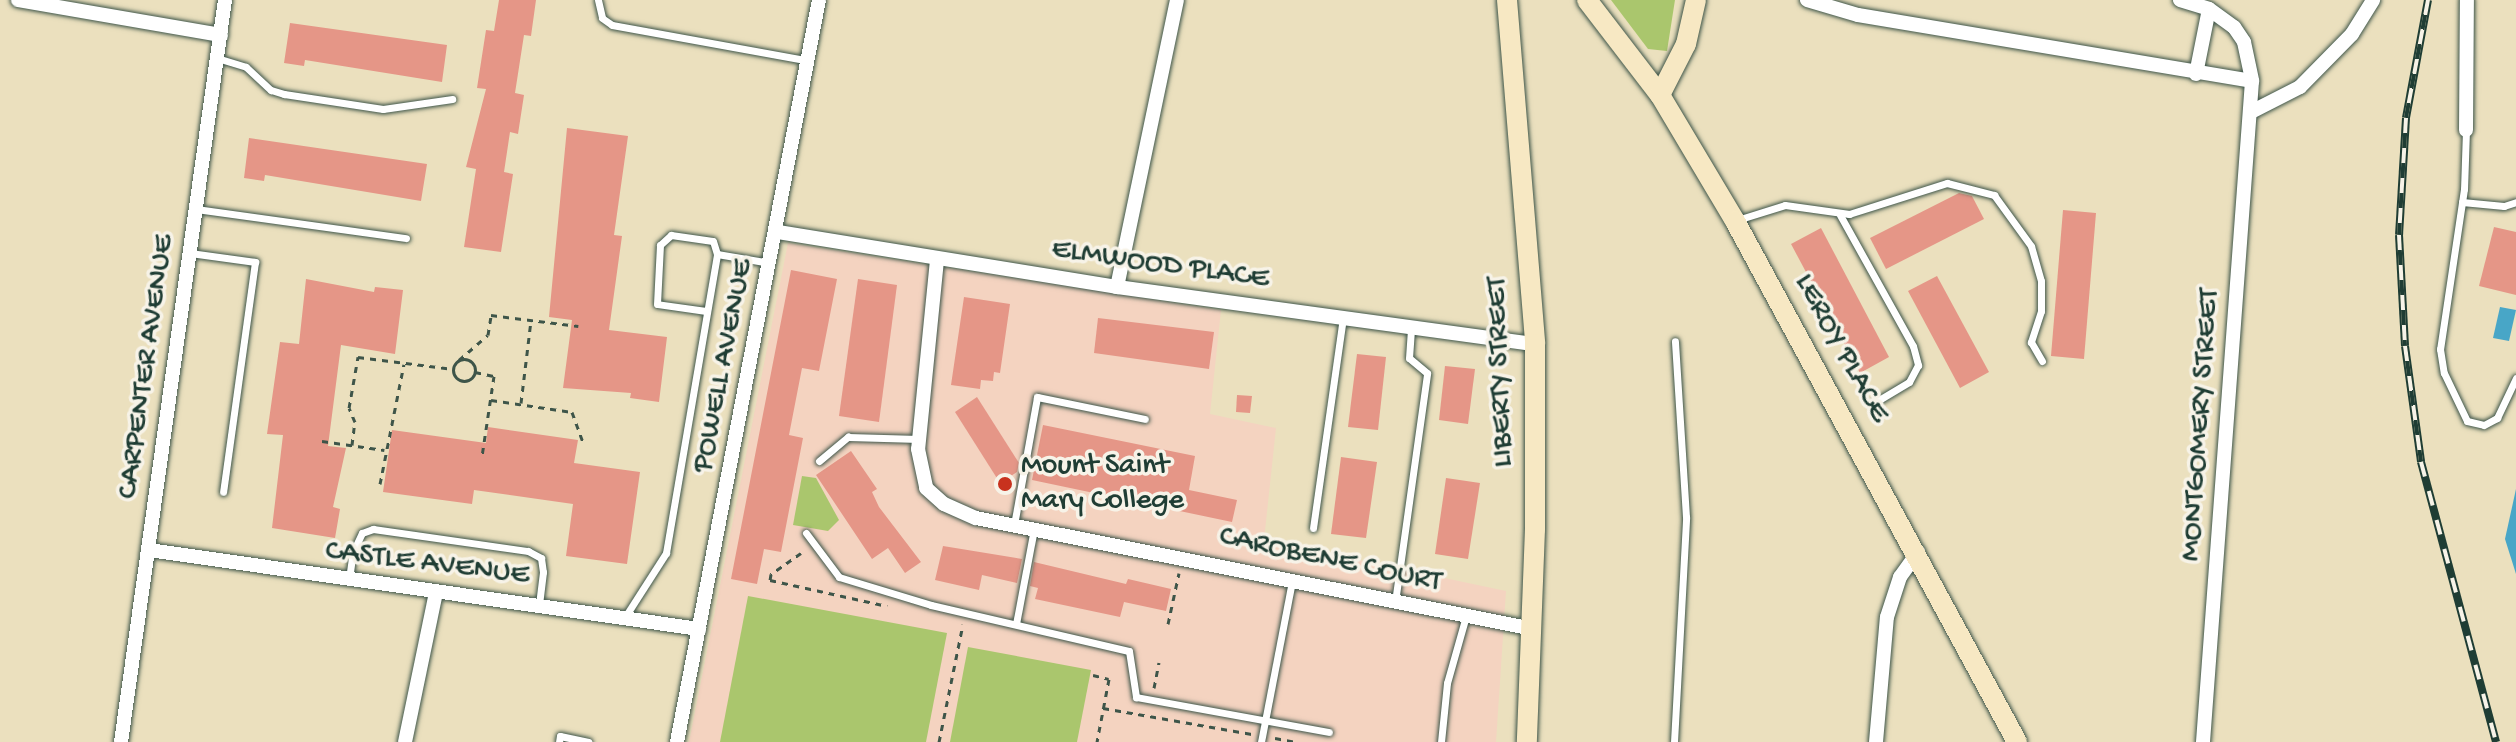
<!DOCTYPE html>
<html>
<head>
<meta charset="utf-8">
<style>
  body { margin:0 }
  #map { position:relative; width:2516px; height:742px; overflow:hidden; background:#ebe0be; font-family:"Gochi Hand",sans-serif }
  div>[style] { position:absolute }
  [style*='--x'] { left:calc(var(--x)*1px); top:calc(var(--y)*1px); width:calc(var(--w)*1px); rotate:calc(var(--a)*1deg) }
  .built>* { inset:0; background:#f4d3c0 }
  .green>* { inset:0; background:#aac66d }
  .water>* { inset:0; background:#48a6c7 }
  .building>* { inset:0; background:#e59687 }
  .path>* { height:3px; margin-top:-1.5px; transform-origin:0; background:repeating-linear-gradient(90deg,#3e5549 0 6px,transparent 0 12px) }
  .path>.ring { margin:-1.5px; padding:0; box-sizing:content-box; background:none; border:3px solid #3e5549; border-radius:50% }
  .roads { filter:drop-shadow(0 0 2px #3e5549) drop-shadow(0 0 2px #3e5549) }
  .lane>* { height:7px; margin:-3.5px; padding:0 3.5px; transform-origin:3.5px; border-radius:3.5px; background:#fff }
  .street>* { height:14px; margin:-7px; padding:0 7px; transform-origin:7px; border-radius:7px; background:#fff }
  .secondary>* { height:20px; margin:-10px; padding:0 10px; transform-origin:10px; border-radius:10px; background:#f7e8c3 }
  .rail>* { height:8px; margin-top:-4px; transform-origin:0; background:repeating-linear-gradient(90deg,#f7f3e8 0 15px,#1f3d34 0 30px); box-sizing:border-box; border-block:2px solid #1f3d34 }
  .dots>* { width:22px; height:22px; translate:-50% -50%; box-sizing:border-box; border:4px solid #f7f3e8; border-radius:50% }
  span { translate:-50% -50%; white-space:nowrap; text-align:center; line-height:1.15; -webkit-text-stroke:7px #f7f3e8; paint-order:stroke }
  .street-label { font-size:30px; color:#1f3d34 }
  .poi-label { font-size:30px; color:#1f3d34 }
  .left { translate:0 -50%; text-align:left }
</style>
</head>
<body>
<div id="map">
  <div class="built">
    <i style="clip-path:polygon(788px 243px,1221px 310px,1210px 414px,1276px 428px,1264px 540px,1506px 591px,1496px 742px,689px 742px)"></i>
  </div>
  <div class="green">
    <i style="clip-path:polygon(1611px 0,1675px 0,1667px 51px,1648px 49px)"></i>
    <i style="clip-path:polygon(802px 476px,816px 478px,839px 520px,828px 531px,793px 525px)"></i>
    <i style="clip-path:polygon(748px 596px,947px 633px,926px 742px,720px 742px)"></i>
    <i style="clip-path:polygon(968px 647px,1091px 670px,1077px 742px,950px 742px)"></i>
  </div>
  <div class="water">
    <i style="clip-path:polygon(2500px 307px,2516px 310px,2509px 341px,2493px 338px)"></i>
    <i style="clip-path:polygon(2516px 489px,2516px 574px,2505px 539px)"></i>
  </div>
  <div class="building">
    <i style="clip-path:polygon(499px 0,536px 0,531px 36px,524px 35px,515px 93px,524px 95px,518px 134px,510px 132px,504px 172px,513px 174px,501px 252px,464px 247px,476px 169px,466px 167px,486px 89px,477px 88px,486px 30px,494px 31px)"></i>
    <i style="clip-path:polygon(290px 23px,447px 45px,442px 82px,305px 60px,304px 66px,284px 63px)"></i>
    <i style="clip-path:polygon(567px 128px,628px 136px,614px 235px,622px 236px,609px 330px,667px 337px,659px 402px,630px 398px,631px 393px,563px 388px,572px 320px,549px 317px)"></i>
    <i style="clip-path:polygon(249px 138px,427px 164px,421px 201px,265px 175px,264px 181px,244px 178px)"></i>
    <i style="clip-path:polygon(1959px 193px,1972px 196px,1984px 219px,1886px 269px,1870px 238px)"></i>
    <i style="clip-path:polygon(2063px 210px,2096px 213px,2084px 359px,2051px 356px)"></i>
    <i style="clip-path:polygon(2494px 227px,2516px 232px,2516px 295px,2479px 286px)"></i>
    <i style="clip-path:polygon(1821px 228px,1889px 357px,1860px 373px,1791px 244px)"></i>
    <i style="clip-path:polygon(791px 270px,837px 279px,819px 371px,802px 368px,789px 435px,803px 438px,781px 552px,764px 549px,757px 584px,731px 579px)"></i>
    <i style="clip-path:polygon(1937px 276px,1989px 372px,1960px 388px,1908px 291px)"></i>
    <i style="clip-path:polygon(306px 279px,374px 292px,375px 287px,403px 290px,395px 354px,341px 345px,328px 446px,346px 448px,333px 507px,340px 509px,335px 538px,272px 528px,283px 435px,267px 434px,280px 342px,299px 344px)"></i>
    <i style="clip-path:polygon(858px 279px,897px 285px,879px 422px,839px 416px)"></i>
    <i style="clip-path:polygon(964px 297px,1010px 304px,1000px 373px,994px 372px,993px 381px,981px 380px,980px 389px,951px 385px)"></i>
    <i style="clip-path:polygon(1098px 318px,1214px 332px,1209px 369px,1094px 353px)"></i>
    <i style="clip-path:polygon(1357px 354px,1386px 357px,1378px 430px,1348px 427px)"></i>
    <i style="clip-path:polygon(1445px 366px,1475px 369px,1468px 424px,1439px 420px)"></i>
    <i style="clip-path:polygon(1237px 395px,1252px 396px,1250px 413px,1236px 412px)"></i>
    <i style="clip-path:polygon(977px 397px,1019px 463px,1017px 472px,1000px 483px,955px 412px)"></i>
    <i style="clip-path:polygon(1043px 425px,1195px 456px,1189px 490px,1237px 500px,1232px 522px,1032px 480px)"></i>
    <i style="clip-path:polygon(488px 427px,578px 440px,574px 463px,640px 472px,627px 564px,566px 556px,573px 504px,474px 490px,472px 504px,383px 492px,392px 430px,486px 443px)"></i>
    <i style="clip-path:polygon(851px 451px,877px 489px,872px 492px,879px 507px,921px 562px,905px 573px,888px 548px,872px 559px,816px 475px)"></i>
    <i style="clip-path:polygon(1341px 457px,1377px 462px,1366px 538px,1331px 534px)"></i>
    <i style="clip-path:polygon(1446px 478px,1480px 483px,1468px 559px,1435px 554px)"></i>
    <i style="clip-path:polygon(943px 546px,1022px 559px,1017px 583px,982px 575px,979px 590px,935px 580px)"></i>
    <i style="clip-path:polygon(1034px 562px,1126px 584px,1128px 579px,1171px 589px,1166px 611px,1124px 602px,1120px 617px,1035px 599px,1038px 588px,1030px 586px)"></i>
  </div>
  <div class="path">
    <i class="ring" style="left:453px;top:359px;width:19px;height:19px"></i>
    <i style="--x:459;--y:360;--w:38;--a:-41"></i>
    <i style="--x:488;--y:335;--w:20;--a:-81"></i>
    <i style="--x:491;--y:315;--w:88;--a:7.2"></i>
    <i style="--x:475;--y:372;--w:19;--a:12"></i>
    <i style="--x:494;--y:376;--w:81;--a:98.5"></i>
    <i style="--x:491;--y:400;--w:82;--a:8.4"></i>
    <i style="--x:572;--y:412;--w:32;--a:70"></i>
    <i style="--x:521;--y:403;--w:84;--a:-83.1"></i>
    <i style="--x:322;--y:441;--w:63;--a:8.3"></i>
    <i style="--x:352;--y:445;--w:23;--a:-83"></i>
    <i style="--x:355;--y:422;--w:15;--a:-113"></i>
    <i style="--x:349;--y:408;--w:52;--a:-80"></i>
    <i style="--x:358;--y:357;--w:96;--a:7.2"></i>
    <i style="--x:380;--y:484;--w:122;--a:-78.7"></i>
    <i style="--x:801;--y:553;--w:37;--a:145"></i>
    <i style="--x:771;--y:574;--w:6;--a:99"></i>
    <i style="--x:770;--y:580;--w:120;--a:12.5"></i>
    <i style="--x:1168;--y:624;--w:52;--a:-77.8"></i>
    <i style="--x:1093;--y:675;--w:16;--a:14"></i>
    <i style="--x:1109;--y:679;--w:64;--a:100.8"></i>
    <i style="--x:1154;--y:688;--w:26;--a:-79"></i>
    <i style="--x:1103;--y:708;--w:151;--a:9.9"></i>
    <i style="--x:1275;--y:738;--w:20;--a:11"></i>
    <i style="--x:939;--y:742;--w:120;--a:-78.5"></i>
  </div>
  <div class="roads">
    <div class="lane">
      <i style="--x:598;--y:0;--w:18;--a:77"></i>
      <i style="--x:602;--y:18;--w:12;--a:35"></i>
      <i style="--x:612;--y:25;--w:196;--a:10.3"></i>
      <i style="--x:217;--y:58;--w:30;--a:17"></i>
      <i style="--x:246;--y:67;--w:34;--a:43"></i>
      <i style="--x:271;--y:90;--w:14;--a:17"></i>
      <i style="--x:284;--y:94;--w:100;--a:8.6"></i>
      <i style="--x:383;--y:109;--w:70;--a:-8.2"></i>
      <i style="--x:2466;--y:130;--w:59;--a:91.9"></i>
      <i style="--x:2464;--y:189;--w:162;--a:98.5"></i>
      <i style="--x:2440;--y:349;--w:24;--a:81"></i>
      <i style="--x:2444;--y:373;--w:53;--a:64.4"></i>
      <i style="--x:2467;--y:421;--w:17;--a:13"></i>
      <i style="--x:2484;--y:425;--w:15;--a:-28"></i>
      <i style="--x:2497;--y:418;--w:44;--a:-64.6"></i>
      <i style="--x:2462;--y:202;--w:42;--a:5.4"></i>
      <i style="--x:2504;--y:206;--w:13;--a:-18"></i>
      <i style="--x:196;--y:209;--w:212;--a:7.9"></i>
      <i style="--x:1840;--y:215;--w:150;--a:60.9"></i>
      <i style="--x:1913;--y:346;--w:20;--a:75"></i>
      <i style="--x:1918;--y:365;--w:19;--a:118"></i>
      <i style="--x:1909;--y:382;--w:41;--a:149"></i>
      <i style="--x:1737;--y:220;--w:50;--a:-17.4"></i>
      <i style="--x:1785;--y:205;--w:65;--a:8"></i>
      <i style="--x:1849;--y:214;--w:103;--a:-17.6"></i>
      <i style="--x:1947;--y:183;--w:49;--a:14.3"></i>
      <i style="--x:1994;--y:195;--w:63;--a:54"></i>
      <i style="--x:2031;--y:246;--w:36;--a:74"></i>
      <i style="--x:2041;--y:281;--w:30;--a:90"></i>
      <i style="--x:2041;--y:311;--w:33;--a:108"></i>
      <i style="--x:2031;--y:342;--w:22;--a:60"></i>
      <i style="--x:190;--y:253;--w:66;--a:7.9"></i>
      <i style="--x:255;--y:262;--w:232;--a:97.9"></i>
      <i style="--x:706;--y:311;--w:49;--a:-171.9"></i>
      <i style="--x:657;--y:304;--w:59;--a:-87.1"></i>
      <i style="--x:660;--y:245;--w:15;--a:-42"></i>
      <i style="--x:671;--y:235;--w:42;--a:8.1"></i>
      <i style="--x:713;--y:241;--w:14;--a:73"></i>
      <i style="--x:819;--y:461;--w:38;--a:-40"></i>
      <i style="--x:848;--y:437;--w:71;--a:1.6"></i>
      <i style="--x:1014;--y:525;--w:130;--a:-79.8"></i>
      <i style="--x:1037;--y:397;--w:110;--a:11.5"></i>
      <i style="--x:1313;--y:528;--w:212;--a:-81.9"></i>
      <i style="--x:806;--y:533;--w:55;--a:53.1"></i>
      <i style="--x:839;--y:577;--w:96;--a:16.9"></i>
      <i style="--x:931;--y:605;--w:203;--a:13.1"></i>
      <i style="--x:1129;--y:651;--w:47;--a:81.3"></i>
      <i style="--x:1136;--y:697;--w:196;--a:10.3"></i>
      <i style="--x:349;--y:579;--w:27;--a:-82"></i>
      <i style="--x:353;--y:552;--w:21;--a:-65"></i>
      <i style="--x:362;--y:533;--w:12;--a:-20"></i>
      <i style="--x:373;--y:529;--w:157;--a:8.1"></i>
      <i style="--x:528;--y:551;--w:15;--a:28"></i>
      <i style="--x:541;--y:558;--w:14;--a:82"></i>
      <i style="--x:543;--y:572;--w:33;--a:97"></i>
      <i style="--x:1395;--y:602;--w:231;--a:-82"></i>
      <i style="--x:1427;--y:373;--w:23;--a:-140"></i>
      <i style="--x:1409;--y:358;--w:30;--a:-86"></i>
      <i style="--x:625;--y:617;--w:76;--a:-57.4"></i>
      <i style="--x:666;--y:553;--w:303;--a:-80.3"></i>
      <i style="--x:717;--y:254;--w:54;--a:9.6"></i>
      <i style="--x:1016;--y:624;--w:97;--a:-79.3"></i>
      <i style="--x:559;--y:742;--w:6;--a:-81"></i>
      <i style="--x:560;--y:736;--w:29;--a:12"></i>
      <i style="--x:1261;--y:742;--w:164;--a:-79.1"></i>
      <i style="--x:1441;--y:742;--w:59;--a:-84.2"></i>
      <i style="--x:1447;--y:683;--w:70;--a:-74.2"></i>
      <i style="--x:1674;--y:742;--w:225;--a:-86.9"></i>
      <i style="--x:1686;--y:517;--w:176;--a:-93.6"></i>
    </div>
    <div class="street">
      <i style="--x:18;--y:0;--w:206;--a:9.8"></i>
      <i style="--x:1807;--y:0;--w:53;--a:16.4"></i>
      <i style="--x:1858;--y:15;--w:399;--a:9.5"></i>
      <i style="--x:2180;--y:0;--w:30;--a:17"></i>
      <i style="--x:2209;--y:9;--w:31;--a:36"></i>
      <i style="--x:2234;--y:27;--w:18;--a:56"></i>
      <i style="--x:2244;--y:42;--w:40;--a:78"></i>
      <i style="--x:2252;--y:81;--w:663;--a:94.24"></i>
      <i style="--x:2196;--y:74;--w:66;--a:-78.7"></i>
      <i style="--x:2251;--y:112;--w:55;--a:-27"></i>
      <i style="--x:2300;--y:87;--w:74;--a:-45.5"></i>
      <i style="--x:2352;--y:34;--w:40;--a:-58"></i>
      <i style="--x:2466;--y:130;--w:130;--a:-89.6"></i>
      <i style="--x:778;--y:232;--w:343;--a:9.2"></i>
      <i style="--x:1117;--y:287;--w:422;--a:7.8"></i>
      <i style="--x:937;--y:260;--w:190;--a:95.7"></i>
      <i style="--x:918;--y:449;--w:40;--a:78"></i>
      <i style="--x:926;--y:488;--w:24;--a:42"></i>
      <i style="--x:944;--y:504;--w:35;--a:24"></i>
      <i style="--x:976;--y:518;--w:568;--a:11.27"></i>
      <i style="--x:1117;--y:287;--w:293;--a:-78.2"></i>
      <i style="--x:149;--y:550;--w:556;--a:8.17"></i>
      <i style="--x:121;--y:742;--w:749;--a:-82.02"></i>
      <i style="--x:405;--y:742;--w:153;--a:-78.3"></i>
      <i style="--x:677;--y:742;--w:755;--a:-79.17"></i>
      <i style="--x:1876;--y:742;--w:125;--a:-85"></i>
      <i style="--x:1887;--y:617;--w:42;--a:-72"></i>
      <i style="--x:1900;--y:577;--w:31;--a:-54"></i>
    </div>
    <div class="secondary">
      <i style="--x:1507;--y:0;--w:345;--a:85.3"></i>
      <i style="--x:1535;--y:344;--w:185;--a:90"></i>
      <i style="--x:1535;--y:529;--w:213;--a:92.2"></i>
      <i style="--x:1587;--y:0;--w:120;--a:52.5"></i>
      <i style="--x:1660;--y:95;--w:147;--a:59.2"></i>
      <i style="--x:1735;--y:221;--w:592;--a:61.57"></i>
      <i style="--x:1660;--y:95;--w:57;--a:-63"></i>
      <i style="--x:1686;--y:44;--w:45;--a:-77.2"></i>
    </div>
  </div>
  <div class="rail">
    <i style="--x:2428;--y:0;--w:120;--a:100.6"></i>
    <i style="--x:2406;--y:118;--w:117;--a:93.4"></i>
    <i style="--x:2399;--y:235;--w:111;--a:86.9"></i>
    <i style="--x:2405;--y:346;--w:117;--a:82.1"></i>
    <i style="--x:2421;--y:462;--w:290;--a:75"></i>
  </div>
  <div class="dots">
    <i style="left:1005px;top:484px;background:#c8321e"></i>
  </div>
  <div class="street-label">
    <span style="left:1160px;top:266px;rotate:8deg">ELMWOOD PLACE</span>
    <span style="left:1840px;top:349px;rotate:61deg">LEROY PLACE</span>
    <span style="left:725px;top:366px;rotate:-79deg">POWELL AVENUE</span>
    <span style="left:148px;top:367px;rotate:-82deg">CARPENTER AVENUE</span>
    <span style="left:1502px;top:372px;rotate:-92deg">LIBERTY STREET</span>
    <span style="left:2202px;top:425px;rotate:-86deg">MONTGOMERY STREET</span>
    <span style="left:1330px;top:561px;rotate:12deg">CAROBENE COURT</span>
    <span style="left:427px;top:565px;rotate:7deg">CASTLE AVENUE</span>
  </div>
  <div class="poi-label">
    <span class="left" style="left:1021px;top:484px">Mount Saint<br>Mary College</span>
  </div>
</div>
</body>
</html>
